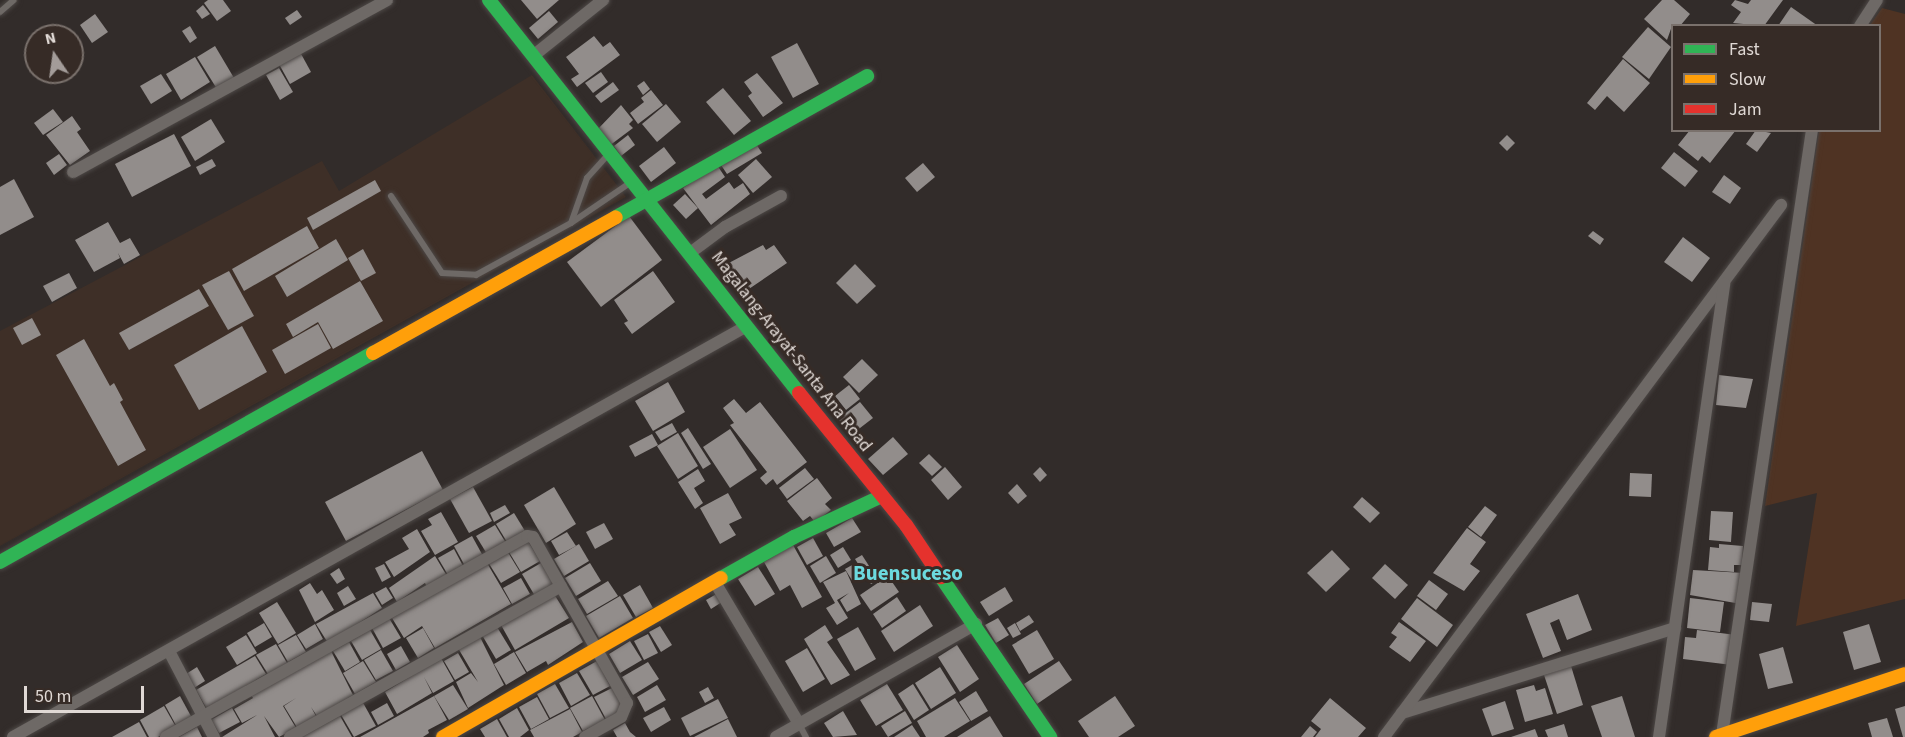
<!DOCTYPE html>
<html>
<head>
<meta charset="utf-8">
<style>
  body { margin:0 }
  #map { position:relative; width:1905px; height:737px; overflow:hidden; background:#322c2a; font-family:"Source Sans 3",sans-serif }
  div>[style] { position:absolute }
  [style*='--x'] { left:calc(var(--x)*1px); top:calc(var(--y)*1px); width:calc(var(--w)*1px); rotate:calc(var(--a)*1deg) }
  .built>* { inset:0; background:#3e2f27 }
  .green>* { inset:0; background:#4f3323 }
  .building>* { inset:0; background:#928d8b }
  .roads { filter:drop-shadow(0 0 2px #4d4846) drop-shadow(0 0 2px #4d4846) }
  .lane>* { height:6px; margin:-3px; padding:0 3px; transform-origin:3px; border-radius:3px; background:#6e6966 }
  .street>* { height:12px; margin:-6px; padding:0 6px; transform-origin:6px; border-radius:6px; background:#6e6966 }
  .fast>* { height:14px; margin:-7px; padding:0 7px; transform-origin:7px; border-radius:7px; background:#30b455 }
  .slow>* { height:14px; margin:-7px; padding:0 7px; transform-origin:7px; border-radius:7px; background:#ff9f0a }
  .jam>* { height:14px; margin:-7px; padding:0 7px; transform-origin:7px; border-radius:7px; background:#e5322d }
  span { translate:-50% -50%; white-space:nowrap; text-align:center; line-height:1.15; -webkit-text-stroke:6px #362b26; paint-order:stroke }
  .street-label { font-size:18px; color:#e0d9d5 }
  .quarter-label { font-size:21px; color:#6cd9de; font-weight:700 }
  .legend { position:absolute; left:1671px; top:24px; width:210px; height:108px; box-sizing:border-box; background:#362b26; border:2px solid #7a716c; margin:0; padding:8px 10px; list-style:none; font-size:18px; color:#e0d9d5 }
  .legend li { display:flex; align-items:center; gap:12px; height:30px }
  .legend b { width:30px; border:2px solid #7a716c }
  .north { position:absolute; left:24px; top:24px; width:60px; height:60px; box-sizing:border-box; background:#362b26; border:2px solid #7a716c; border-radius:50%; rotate:347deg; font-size:16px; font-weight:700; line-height:24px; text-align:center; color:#e0d9d5 }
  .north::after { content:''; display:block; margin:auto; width:21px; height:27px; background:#a39c99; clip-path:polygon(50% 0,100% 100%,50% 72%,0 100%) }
  .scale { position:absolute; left:24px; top:686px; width:120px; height:27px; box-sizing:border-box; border:3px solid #e0d9d5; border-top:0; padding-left:8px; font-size:18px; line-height:21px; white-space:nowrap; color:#e0d9d5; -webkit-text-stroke:4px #362b26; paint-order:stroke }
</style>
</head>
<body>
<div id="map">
  <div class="built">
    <i style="clip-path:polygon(532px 75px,626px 197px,0 546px,0 331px,322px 161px,339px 191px)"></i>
  </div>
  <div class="green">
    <i style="clip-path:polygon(1882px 8px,1905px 14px,1905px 599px,1796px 626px,1817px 493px,1765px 506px,1819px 131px,1880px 130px,1880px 26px,1870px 25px)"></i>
  </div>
  <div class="building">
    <i style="clip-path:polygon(208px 0,223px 0,231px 11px,217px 21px,204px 3px)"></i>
    <i style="clip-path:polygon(521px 0,559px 0,537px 19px)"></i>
    <i style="clip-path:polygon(1662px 0,1674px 0,1690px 14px,1680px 26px,1672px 26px,1667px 40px,1644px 19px)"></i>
    <i style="clip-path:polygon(1735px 0,1748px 4px,1751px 0,1783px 0,1764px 26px,1733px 23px,1741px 12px,1731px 5px)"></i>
    <i style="clip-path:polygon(203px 5px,210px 14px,202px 19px,196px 11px)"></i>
    <i style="clip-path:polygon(1791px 7px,1818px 26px,1778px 26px)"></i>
    <i style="clip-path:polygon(297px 10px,302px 17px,290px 25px,285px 18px)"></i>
    <i style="clip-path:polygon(549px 11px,558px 22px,538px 39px,529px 28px)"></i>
    <i style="clip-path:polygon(95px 14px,108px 32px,92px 43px,80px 25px)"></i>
    <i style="clip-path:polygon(190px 26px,197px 38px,190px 43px,182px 31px)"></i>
    <i style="clip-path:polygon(1648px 27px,1671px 47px,1649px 79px,1622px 57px)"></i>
    <i style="clip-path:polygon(594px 36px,603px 47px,610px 42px,620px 55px,577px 87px,571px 79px,579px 74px,566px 57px)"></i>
    <i style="clip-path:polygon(797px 43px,819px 84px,793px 98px,771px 57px)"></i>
    <i style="clip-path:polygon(215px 46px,234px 78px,217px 89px,197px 57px)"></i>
    <i style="clip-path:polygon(300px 52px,311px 72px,290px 84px,279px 64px)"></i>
    <i style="clip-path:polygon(195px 57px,210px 82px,181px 100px,166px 74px)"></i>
    <i style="clip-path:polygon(1623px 59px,1650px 83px,1624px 112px,1607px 96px,1595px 110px,1587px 103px)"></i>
    <i style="clip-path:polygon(279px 68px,293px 92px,280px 100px,266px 75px)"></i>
    <i style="clip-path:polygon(601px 72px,608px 82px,593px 93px,585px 83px)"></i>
    <i style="clip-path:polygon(757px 73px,783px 103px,763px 117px,748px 96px,752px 93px,744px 82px)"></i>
    <i style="clip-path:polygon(161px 74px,172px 91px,151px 104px,140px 86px)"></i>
    <i style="clip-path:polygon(644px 81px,650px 89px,643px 95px,637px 86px)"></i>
    <i style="clip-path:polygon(613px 82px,619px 90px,601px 103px,595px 96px)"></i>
    <i style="clip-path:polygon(723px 88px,751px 121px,734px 135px,706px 102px)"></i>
    <i style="clip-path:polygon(651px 90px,663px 105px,638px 124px,630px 113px,644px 102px,641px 98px)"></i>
    <i style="clip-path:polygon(666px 104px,681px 122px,657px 142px,642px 124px)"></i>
    <i style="clip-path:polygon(621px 105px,633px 120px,629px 124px,633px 128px,609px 146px,597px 130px)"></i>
    <i style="clip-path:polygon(53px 109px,63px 122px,43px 135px,34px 123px)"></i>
    <i style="clip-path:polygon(72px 116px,81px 129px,77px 132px,90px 151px,70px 165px,46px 135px)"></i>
    <i style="clip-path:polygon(211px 119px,225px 142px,195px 161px,181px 137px)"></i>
    <i style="clip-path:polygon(1690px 130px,1736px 130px,1710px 163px,1702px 156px,1698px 161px,1678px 145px)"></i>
    <i style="clip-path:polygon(1756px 130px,1771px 133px,1757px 152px,1746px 144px)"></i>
    <i style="clip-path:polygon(174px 134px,191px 166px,132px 197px,115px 164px)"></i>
    <i style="clip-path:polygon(628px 135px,635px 145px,621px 156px,614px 146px)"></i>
    <i style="clip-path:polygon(1507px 135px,1515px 143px,1507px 151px,1499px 143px)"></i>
    <i style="clip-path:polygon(756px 144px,762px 153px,727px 174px,721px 165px)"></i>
    <i style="clip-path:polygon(664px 147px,676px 163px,651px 182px,639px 166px)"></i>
    <i style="clip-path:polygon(1674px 152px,1698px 171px,1685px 187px,1661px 168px)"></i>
    <i style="clip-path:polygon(59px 154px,67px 165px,54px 175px,46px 163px)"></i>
    <i style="clip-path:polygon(212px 159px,216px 166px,200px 175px,196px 167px)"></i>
    <i style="clip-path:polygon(756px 159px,772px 177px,753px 193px,738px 175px)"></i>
    <i style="clip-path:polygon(923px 163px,935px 177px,917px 192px,905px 178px)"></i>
    <i style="clip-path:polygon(717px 165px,725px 177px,702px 194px,706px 199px,729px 182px,734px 189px,743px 183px,750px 194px,711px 225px,683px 188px)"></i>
    <i style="clip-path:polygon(1724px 175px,1741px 188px,1730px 204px,1712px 192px)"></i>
    <i style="clip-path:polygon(14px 179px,34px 217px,0 235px,0 187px)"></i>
    <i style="clip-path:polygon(375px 180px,381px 191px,313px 230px,307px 218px)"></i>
    <i style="clip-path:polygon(685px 194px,698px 208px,686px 219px,673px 205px)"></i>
    <i style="clip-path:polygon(629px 216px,662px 260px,601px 307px,567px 262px)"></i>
    <i style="clip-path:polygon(108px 222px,120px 243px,130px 238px,140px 255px,124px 264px,118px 253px,120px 258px,94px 272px,75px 240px)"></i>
    <i style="clip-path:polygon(307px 226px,319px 248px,244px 291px,232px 269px)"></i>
    <i style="clip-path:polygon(1593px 231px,1604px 239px,1600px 245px,1588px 236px)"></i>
    <i style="clip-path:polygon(1683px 237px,1710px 258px,1692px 282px,1664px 262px)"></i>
    <i style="clip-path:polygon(336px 239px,348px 260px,287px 297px,275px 276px)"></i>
    <i style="clip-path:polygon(763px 245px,766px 250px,774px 245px,787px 263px,740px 295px,725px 265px)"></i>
    <i style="clip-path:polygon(363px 249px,376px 273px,361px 281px,348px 258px)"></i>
    <i style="clip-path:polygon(855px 264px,876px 286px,857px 304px,836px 283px)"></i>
    <i style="clip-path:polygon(229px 271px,254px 316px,228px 330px,202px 285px)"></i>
    <i style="clip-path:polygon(653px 271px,675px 302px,632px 334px,624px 323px,628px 321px,614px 300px)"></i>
    <i style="clip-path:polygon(69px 273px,77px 288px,52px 302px,43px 286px)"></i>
    <i style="clip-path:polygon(360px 281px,383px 321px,333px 349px,318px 322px,293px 337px,286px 324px)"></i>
    <i style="clip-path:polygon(199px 289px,209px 306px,129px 350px,119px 333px)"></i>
    <i style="clip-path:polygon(32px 318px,41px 335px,22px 345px,13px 328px)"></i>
    <i style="clip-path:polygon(318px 324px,331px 348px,285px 374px,272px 350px)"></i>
    <i style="clip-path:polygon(242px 326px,267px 372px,199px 410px,174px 365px)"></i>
    <i style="clip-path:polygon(84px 339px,110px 386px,114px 383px,123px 400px,120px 402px,146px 450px,118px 466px,56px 355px)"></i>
    <i style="clip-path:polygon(862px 359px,878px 375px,859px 393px,843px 377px)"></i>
    <i style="clip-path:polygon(1719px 375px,1753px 379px,1746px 408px,1716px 405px)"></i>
    <i style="clip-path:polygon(668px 382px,685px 412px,653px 431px,635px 401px)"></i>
    <i style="clip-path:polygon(849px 385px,860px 399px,846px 410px,835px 396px)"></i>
    <i style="clip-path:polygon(734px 399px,746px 413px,760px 402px,807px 462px,777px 485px,773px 479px,766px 485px,760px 478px,767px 472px,730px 425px,734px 423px,723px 408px)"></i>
    <i style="clip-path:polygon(860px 402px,873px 418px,851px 435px,838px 419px)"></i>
    <i style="clip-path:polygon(672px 423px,677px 432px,661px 441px,655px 432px)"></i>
    <i style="clip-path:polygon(688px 428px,711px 464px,703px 469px,681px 433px)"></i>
    <i style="clip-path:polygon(730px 429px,757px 470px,730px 488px,703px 447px)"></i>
    <i style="clip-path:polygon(678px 433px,698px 466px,678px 479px,657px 446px)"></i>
    <i style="clip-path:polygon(652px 434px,658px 445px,635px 457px,629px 446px)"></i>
    <i style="clip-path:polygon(893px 437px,908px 454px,883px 475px,868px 459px)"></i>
    <i style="clip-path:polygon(422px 451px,443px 490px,346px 541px,325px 502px)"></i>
    <i style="clip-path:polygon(929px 454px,942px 467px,932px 476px,919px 463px)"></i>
    <i style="clip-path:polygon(945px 467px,962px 487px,948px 500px,931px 480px)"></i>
    <i style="clip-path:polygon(1040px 467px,1047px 475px,1040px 482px,1033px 474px)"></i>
    <i style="clip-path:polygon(805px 468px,814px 479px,787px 499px,779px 488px)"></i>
    <i style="clip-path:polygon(698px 469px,705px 481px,694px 488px,703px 503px,695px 509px,678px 482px)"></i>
    <i style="clip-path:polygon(1630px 473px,1652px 474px,1651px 497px,1629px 496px)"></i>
    <i style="clip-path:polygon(817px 478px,832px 498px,825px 504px,831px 510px,815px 522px,810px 516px,803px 521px,787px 501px)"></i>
    <i style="clip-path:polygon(1017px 484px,1027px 496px,1018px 504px,1008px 493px)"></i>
    <i style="clip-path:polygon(473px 487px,492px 521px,469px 533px,450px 499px)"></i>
    <i style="clip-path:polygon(554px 487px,576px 524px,546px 543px,524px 505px)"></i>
    <i style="clip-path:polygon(728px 493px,742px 518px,729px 524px,736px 535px,720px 544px,700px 508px)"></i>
    <i style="clip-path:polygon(1362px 497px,1380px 513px,1370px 523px,1353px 507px)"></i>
    <i style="clip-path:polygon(505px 505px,510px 513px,494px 522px,490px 513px)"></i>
    <i style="clip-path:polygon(1485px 506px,1497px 515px,1481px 537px,1468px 527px)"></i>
    <i style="clip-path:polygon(1711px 511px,1733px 512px,1731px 542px,1709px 540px)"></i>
    <i style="clip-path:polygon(441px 512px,458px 542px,435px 555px,421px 531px,432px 525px,428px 519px)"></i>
    <i style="clip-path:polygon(514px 513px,525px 531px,507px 542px,496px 524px)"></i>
    <i style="clip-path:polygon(852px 518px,861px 532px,834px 547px,826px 533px)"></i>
    <i style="clip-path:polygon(604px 523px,613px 539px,595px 549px,586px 532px)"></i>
    <i style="clip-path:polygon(495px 525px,506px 543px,487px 554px,476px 536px)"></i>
    <i style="clip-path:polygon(1467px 528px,1486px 542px,1470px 564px,1480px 571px,1464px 591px,1433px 573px)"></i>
    <i style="clip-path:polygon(417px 529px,430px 552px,394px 577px,385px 562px,409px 549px,402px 538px)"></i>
    <i style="clip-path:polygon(567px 532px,576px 546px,559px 555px,551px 541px)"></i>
    <i style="clip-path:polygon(472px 536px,483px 556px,465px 566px,454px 546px)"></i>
    <i style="clip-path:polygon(813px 538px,823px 556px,807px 565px,797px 547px)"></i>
    <i style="clip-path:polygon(528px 541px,540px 561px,521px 572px,509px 552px)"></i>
    <i style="clip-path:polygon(579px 544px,589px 561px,564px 576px,554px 559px)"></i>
    <i style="clip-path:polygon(1719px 544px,1743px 546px,1742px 565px,1734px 565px,1734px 572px,1708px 570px,1710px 547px,1719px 548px)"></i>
    <i style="clip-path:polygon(793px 545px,822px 597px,802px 608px,790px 585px,780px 591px,764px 562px)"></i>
    <i style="clip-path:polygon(843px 547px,851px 560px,838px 568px,830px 555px)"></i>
    <i style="clip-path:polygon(454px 549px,463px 566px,448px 575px,438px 558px)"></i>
    <i style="clip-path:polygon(1332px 550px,1350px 569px,1326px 592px,1307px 573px)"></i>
    <i style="clip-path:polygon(507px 551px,520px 572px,501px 583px,488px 562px)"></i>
    <i style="clip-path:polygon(862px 555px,878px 580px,871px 584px,855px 559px)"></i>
    <i style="clip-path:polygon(435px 556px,447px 576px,427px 587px,425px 583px,397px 602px,389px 588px)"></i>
    <i style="clip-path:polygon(826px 556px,836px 573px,820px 583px,810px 566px)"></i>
    <i style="clip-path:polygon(487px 563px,511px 604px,435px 648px,422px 626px,404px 638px,392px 618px)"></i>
    <i style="clip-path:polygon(541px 563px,554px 585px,535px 596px,522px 574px)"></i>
    <i style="clip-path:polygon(590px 563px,601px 581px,576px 596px,565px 578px)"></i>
    <i style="clip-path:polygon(384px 564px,391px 577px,382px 582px,375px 568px)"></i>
    <i style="clip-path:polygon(854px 564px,862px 577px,853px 582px,845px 569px)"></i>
    <i style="clip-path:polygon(1385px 564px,1408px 585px,1395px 599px,1372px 578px)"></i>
    <i style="clip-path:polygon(758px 567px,775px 594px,755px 606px,738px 579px)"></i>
    <i style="clip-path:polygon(339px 568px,345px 579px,337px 584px,330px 574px)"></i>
    <i style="clip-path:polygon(1693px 570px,1744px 573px,1741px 604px,1690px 595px)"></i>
    <i style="clip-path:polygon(846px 571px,861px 604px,847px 612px,840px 600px,849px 593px,837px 600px,848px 618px,837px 625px,826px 608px,835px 603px,823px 582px)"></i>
    <i style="clip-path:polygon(888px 576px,899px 592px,871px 611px,860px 595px)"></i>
    <i style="clip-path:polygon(521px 578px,530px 594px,512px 604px,503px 588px)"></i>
    <i style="clip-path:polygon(1429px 580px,1448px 594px,1436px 610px,1417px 596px)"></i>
    <i style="clip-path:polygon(608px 581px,618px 596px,587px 614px,578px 599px)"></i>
    <i style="clip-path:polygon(310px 583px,317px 594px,322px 590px,334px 610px,315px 622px,299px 590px)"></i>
    <i style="clip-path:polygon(640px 585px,653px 608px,636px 617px,623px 595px)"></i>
    <i style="clip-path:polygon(348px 586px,356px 599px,344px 606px,337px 593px)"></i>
    <i style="clip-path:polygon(386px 587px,393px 598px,382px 605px,375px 593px)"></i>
    <i style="clip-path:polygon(1005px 587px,1013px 601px,989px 616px,980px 602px)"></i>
    <i style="clip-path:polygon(720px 592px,725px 600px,711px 609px,706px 600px)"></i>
    <i style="clip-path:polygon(373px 593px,382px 608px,328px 643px,316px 624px)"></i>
    <i style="clip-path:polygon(554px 594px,569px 618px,515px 650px,501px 625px)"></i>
    <i style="clip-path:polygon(1578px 594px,1592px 630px,1567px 640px,1559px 619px,1550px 623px,1561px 651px,1543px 658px,1526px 614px)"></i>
    <i style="clip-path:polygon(620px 596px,633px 618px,599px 638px,586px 616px)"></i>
    <i style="clip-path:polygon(897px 597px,906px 611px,882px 628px,873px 614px)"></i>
    <i style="clip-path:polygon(1417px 598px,1453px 625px,1437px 647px,1401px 619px)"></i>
    <i style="clip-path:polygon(1690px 598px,1724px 602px,1720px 632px,1687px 628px)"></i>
    <i style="clip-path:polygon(277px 602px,296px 633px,278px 644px,259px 613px)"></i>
    <i style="clip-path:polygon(1752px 602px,1772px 604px,1769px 622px,1750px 620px)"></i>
    <i style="clip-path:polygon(920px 605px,933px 626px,894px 652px,881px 631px)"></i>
    <i style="clip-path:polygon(1029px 615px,1034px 622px,1020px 631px,1016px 623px)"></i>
    <i style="clip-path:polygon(389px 618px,401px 638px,383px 648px,372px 628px)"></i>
    <i style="clip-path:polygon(998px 618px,1009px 635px,996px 643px,985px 625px)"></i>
    <i style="clip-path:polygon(572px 622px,583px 642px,548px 665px,546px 661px,527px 672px,515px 652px)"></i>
    <i style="clip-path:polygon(1399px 622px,1426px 641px,1410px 662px,1389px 647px,1397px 637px,1391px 633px)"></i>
    <i style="clip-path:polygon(264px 623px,272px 637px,255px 647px,247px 633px)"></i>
    <i style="clip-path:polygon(1015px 623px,1021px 634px,1013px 638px,1007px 628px)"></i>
    <i style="clip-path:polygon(315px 624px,323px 639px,306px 649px,297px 635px)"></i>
    <i style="clip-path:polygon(1869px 624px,1881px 662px,1854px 670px,1843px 632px)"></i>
    <i style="clip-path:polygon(825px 625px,833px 638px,827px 642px,850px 675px,831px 685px,804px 639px)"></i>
    <i style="clip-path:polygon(660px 626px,672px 645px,661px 652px,649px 632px)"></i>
    <i style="clip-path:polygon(497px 627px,511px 650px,496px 659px,482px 635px)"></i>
    <i style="clip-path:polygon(858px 627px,876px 659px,855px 671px,837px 639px)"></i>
    <i style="clip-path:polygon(423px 628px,434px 648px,418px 658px,406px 638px)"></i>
    <i style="clip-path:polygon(370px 630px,381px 649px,362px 660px,351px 641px)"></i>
    <i style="clip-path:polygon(1037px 630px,1054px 659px,1029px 674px,1012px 645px)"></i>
    <i style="clip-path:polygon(1697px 630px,1736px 635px,1732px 665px,1683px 659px,1685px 637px,1696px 638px)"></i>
    <i style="clip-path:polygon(648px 634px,658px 653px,644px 660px,634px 641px)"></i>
    <i style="clip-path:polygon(246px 635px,257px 653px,237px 665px,226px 647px)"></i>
    <i style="clip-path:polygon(296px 635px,306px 652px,288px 662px,278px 645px)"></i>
    <i style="clip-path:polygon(479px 635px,504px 685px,468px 708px,456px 682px,471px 673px,478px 682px,458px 648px)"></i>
    <i style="clip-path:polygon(630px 641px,642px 660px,620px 673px,609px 654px)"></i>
    <i style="clip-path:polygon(349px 642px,360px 662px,345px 671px,333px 651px)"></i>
    <i style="clip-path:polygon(276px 644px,287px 663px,268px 674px,256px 655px)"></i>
    <i style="clip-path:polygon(957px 645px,979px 679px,960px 692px,938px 657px)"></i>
    <i style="clip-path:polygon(401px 646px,410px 662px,396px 670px,387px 654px)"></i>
    <i style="clip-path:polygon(1783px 647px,1793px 683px,1768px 689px,1759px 654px)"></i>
    <i style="clip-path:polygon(807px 648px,825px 679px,803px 692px,785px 661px)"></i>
    <i style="clip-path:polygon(381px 650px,393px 671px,376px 680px,364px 660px)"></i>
    <i style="clip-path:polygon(331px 651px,353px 695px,317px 716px,311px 707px,317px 718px,298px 729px,284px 706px,296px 698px,283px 706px,296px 728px,279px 737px,264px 716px,275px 737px,222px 737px,257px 715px,242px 723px,234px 709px,253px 698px,251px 695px)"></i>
    <i style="clip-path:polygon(514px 652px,526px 673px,506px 685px,494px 664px)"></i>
    <i style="clip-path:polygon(458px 653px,469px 672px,455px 680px,444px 661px)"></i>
    <i style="clip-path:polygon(255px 656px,266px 674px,207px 709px,196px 690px)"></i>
    <i style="clip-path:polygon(441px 658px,454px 681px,433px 693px,424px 677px,432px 693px,397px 714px,385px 692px)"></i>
    <i style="clip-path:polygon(363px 661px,376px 682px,355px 694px,343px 673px)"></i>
    <i style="clip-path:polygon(597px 661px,610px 686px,593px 695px,579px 671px)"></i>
    <i style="clip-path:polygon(1059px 661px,1072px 680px,1037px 704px,1024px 684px)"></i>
    <i style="clip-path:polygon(648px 662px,659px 679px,633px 695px,622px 677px)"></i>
    <i style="clip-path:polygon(1571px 666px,1583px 705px,1557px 714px,1544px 675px)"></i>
    <i style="clip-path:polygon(197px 667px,205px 681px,194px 688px,186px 674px)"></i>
    <i style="clip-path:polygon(940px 667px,956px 693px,931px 709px,915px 683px)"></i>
    <i style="clip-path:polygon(577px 673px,590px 695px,571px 706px,559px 683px)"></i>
    <i style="clip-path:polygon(555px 684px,569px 708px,550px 718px,537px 694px)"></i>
    <i style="clip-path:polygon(887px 684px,903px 710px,876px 726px,860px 700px)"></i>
    <i style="clip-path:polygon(913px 684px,929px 710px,914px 720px,898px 694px)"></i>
    <i style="clip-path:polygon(453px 685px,468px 709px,449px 720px,434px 696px)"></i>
    <i style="clip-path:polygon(657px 685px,666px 700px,645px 712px,637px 697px)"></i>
    <i style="clip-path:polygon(1534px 685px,1536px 691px,1545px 688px,1553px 714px,1525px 722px,1516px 690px)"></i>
    <i style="clip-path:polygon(708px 687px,714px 698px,705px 703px,699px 692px)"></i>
    <i style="clip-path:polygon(612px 688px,624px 709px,606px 719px,594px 697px)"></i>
    <i style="clip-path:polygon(976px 691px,988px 711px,971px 721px,959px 702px)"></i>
    <i style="clip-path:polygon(180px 696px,192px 718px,177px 727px,165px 705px)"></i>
    <i style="clip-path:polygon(434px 696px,447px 720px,428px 730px,429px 733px,423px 737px,360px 737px)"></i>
    <i style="clip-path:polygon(592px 696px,605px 720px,583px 731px,570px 708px)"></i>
    <i style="clip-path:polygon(1115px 696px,1135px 726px,1118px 737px,1089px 737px,1078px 721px)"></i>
    <i style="clip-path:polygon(1622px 696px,1635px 737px,1602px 737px,1591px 706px)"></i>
    <i style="clip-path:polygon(537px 697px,549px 719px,531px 729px,519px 707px)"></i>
    <i style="clip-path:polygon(955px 698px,970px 721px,944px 737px,926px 737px,917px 721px)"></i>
    <i style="clip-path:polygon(1330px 698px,1366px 728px,1358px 737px,1315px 737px,1321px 729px,1311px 721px)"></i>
    <i style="clip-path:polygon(718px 699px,728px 718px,690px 736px,681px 718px)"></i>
    <i style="clip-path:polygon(362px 701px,376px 726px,354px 737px,340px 713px)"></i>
    <i style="clip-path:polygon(1505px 701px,1514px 729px,1492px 736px,1482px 709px)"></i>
    <i style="clip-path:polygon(387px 703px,394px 716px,378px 725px,371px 712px)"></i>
    <i style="clip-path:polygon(164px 706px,176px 727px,158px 737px,149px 737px,140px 720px)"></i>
    <i style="clip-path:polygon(1905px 706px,1905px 737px,1903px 737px,1895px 709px)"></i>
    <i style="clip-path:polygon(664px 707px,671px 720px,651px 732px,643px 718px)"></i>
    <i style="clip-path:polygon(232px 708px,240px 722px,219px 733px,211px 720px)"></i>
    <i style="clip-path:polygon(517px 708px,529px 730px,520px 737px,509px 737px,499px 719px)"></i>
    <i style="clip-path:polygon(570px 709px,582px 732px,573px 737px,534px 737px,530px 730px)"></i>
    <i style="clip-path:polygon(843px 711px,857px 735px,833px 737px,824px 723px)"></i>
    <i style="clip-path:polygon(905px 711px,912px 723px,888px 737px,881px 726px)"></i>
    <i style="clip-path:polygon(340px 716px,352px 737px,302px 737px)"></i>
    <i style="clip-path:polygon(990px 716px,1003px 737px,957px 737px)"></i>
    <i style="clip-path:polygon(1887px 718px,1893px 737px,1872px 737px,1868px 723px)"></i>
    <i style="clip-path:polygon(497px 719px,507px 737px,485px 737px,480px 729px)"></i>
    <i style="clip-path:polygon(728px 719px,737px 737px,694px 737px)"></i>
    <i style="clip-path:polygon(139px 722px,147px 737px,112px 737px)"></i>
    <i style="clip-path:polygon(625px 723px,630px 732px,636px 737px,617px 737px,613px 730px)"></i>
    <i style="clip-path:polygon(1564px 724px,1568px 737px,1548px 737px,1545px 730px)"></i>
    <i style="clip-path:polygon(912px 725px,920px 737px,894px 737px)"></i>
    <i style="clip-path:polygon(1310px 726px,1317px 732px,1313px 737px,1301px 737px)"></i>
    <i style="clip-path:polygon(197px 727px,202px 737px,179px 737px)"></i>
    <i style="clip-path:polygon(1535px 729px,1538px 737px,1511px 737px)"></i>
  </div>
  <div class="roads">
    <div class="lane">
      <i style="--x:0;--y:12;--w:18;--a:-41"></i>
      <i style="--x:391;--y:196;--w:92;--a:56.5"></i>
      <i style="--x:442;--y:273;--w:34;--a:3"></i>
      <i style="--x:476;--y:275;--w:108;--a:-28.7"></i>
      <i style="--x:571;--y:223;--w:68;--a:-34.2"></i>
      <i style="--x:571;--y:223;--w:48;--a:-70.4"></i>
      <i style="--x:587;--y:178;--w:28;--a:-48"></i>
      <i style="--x:799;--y:724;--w:15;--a:62"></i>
    </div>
    <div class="street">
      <i style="--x:1860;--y:26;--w:31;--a:-57"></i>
      <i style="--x:533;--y:56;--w:90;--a:-38.7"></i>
      <i style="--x:73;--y:172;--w:358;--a:-28.7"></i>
      <i style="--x:690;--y:253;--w:44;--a:-36.6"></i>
      <i style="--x:725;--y:227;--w:64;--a:-29"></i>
      <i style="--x:716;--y:584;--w:163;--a:59.3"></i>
      <i style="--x:170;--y:653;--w:95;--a:62.4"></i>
      <i style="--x:1402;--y:713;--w:286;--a:-17.3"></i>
      <i style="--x:1722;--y:735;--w:612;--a:-81.54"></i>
      <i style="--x:13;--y:737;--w:841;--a:-29.25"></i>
      <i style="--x:166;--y:737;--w:413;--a:-29.1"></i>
      <i style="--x:527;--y:536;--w:6;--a:9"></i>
      <i style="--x:533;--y:537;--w:191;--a:60.5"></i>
      <i style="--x:627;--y:703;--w:15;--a:113"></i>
      <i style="--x:621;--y:717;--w:41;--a:150.9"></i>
      <i style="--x:290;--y:737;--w:310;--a:-29.1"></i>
      <i style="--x:776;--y:737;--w:230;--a:-29.5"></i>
      <i style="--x:1384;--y:737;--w:664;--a:-53.27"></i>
      <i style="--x:1659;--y:737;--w:458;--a:-81.8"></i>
    </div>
    <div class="fast">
      <i style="--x:489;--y:0;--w:501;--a:51.73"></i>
      <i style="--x:616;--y:217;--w:288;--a:-29.3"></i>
      <i style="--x:0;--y:562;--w:428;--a:-29.3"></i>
      <i style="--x:941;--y:577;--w:194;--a:55.7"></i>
      <i style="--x:721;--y:578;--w:84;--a:-29.3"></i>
      <i style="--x:794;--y:537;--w:97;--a:-25"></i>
    </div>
    <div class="slow">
      <i style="--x:373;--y:353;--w:278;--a:-29.2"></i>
      <i style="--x:443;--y:737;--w:320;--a:-29.8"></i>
      <i style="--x:1716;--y:737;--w:199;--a:-18.4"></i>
    </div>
    <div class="jam">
      <i style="--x:799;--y:393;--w:170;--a:51"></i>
      <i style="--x:906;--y:525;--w:63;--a:56.1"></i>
    </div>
  </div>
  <div class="street-label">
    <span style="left:791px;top:352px;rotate:52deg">Magalang-Arayat-Santa Ana Road</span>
  </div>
  <div class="quarter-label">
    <span style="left:908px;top:573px">Buensuceso</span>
  </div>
  <ul class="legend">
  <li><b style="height:8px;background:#30b455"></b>Fast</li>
  <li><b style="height:8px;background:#ff9f0a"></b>Slow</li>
  <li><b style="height:8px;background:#e5322d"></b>Jam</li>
  </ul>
  <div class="north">N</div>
  <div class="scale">50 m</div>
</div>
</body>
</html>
